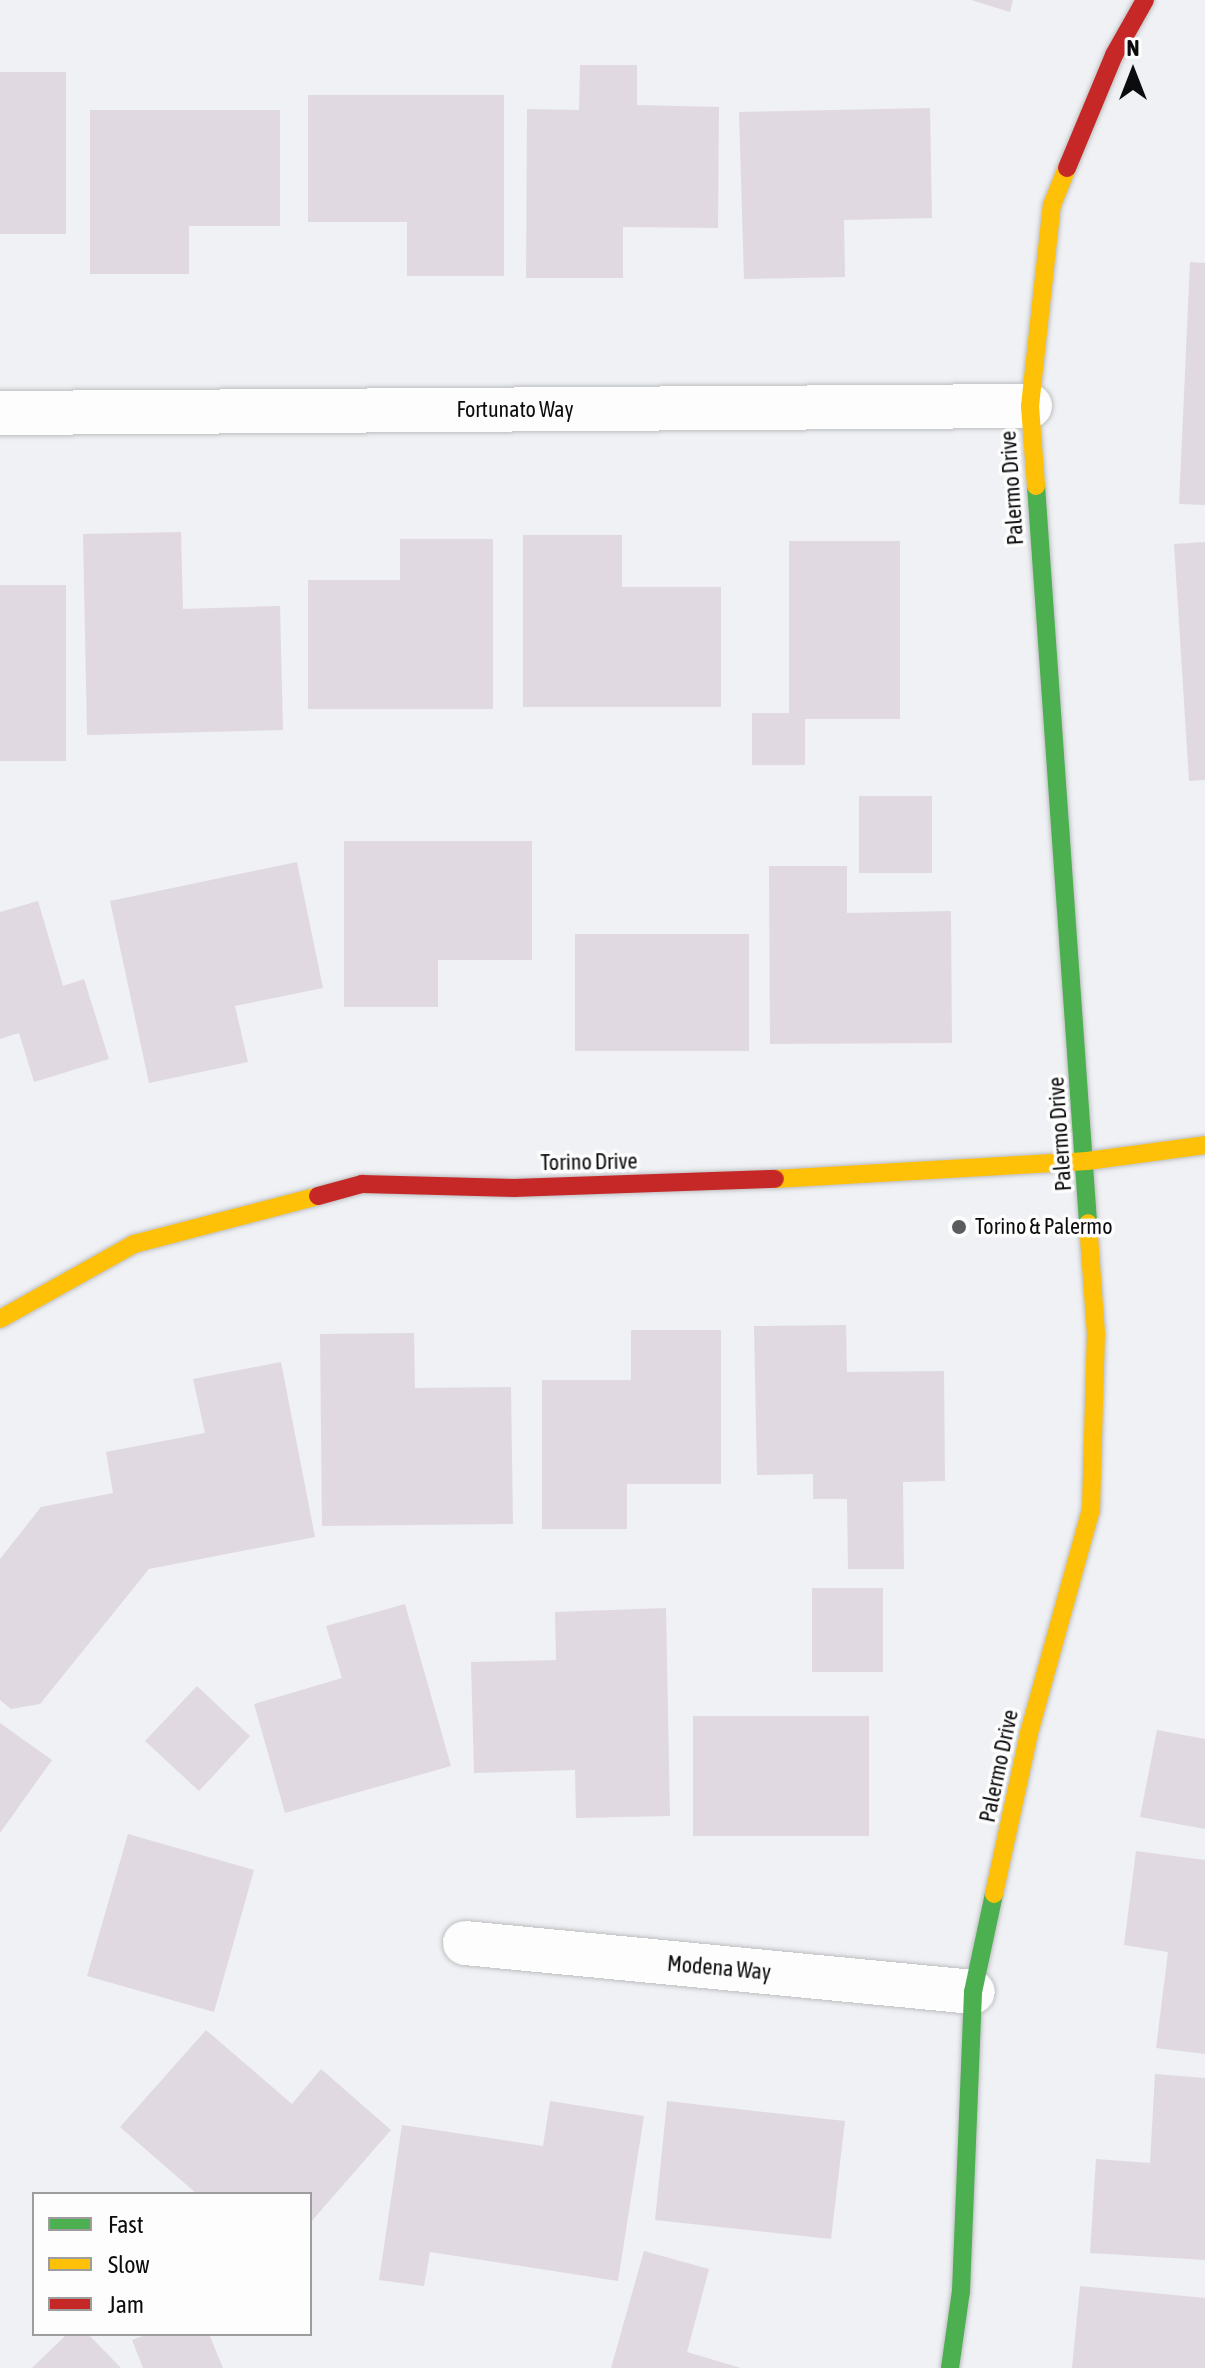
<!DOCTYPE html>
<html>
<head>
<meta charset="utf-8">
<style>
  body { margin:0 }
  #map { position:relative; width:1205px; height:2368px; overflow:hidden; background:#eff1f4; font-family:"Asap Condensed",sans-serif }
  div>[style] { position:absolute }
  [style*='--x'] { left:calc(var(--x)*1px); top:calc(var(--y)*1px); width:calc(var(--w)*1px); rotate:calc(var(--a)*1deg) }
  .building>* { inset:0; background:#e1d9e1 }
  .roads { filter:drop-shadow(0 0 2px #bdbec0) drop-shadow(0 0 2px #bdbec0) }
  .street>* { height:44px; margin:-22px; padding:0 22px; transform-origin:22px; border-radius:22px; background:#fdfdfd }
  .fast>* { height:18px; margin:-9px; padding:0 9px; transform-origin:9px; border-radius:9px; background:#4caf50 }
  .slow>* { height:18px; margin:-9px; padding:0 9px; transform-origin:9px; border-radius:9px; background:#ffc107 }
  .jam>* { height:18px; margin:-9px; padding:0 9px; transform-origin:9px; border-radius:9px; background:#c62828 }
  .dots>* { width:22px; height:22px; translate:-50% -50%; box-sizing:border-box; border:4px solid #fdfdfe; border-radius:50% }
  span { translate:-50% -50%; white-space:nowrap; text-align:center; line-height:1.15; -webkit-text-stroke:7px #fdfdfe; paint-order:stroke }
  .street-label { font-size:22px; color:#0c0c0e }
  .poi-label { font-size:22px; color:#0c0c0e }
  .left { translate:0 -50%; text-align:left }
  .legend { position:absolute; left:32px; top:2192px; width:280px; height:144px; box-sizing:border-box; background:#fdfdfe; border:2px solid #9d9d9e; margin:0; padding:10px 14px; list-style:none; font-size:24px; color:#0c0c0e }
  .legend li { display:flex; align-items:center; gap:16px; height:40px }
  .legend b { width:40px; border:2px solid #9d9d9e }
  .north { position:absolute; left:1093px; top:32px; width:80px; height:80px; -webkit-text-stroke:6px #fdfdfe; paint-order:stroke; rotate:0deg; font-size:22px; font-weight:700; line-height:32px; text-align:center; color:#0c0c0e }
  .north::after { content:''; display:block; margin:auto; width:28px; height:36px; background:#0c0c0e; clip-path:polygon(50% 0,100% 100%,50% 72%,0 100%) }
</style>
</head>
<body>
<div id="map">
  <div class="building">
    <i style="clip-path:polygon(971px 0,1013px 0,1010px 12px)"></i>
    <i style="clip-path:polygon(580px 65px,637px 65px,637px 105px,719px 107px,718px 228px,623px 227px,623px 278px,526px 278px,527px 109px,579px 110px)"></i>
    <i style="clip-path:polygon(0 72px,66px 72px,66px 234px,0 234px)"></i>
    <i style="clip-path:polygon(308px 95px,504px 95px,504px 276px,407px 276px,407px 222px,308px 222px)"></i>
    <i style="clip-path:polygon(930px 108px,932px 218px,844px 220px,845px 277px,744px 279px,739px 112px)"></i>
    <i style="clip-path:polygon(90px 110px,280px 110px,280px 226px,189px 226px,189px 274px,90px 274px)"></i>
    <i style="clip-path:polygon(1190px 262px,1205px 263px,1205px 505px,1179px 504px)"></i>
    <i style="clip-path:polygon(181px 532px,183px 609px,280px 606px,283px 730px,87px 735px,83px 534px)"></i>
    <i style="clip-path:polygon(523px 535px,622px 535px,622px 587px,721px 587px,721px 707px,523px 707px)"></i>
    <i style="clip-path:polygon(400px 539px,493px 539px,493px 709px,308px 709px,308px 580px,400px 580px)"></i>
    <i style="clip-path:polygon(789px 541px,900px 541px,900px 719px,805px 719px,805px 765px,752px 765px,752px 713px,789px 713px)"></i>
    <i style="clip-path:polygon(1205px 542px,1205px 780px,1189px 781px,1174px 544px)"></i>
    <i style="clip-path:polygon(0 585px,66px 585px,66px 761px,0 761px)"></i>
    <i style="clip-path:polygon(859px 796px,932px 796px,932px 873px,859px 873px)"></i>
    <i style="clip-path:polygon(344px 841px,532px 841px,532px 960px,438px 960px,438px 1007px,344px 1007px)"></i>
    <i style="clip-path:polygon(297px 862px,323px 988px,235px 1006px,248px 1062px,149px 1083px,110px 901px)"></i>
    <i style="clip-path:polygon(769px 866px,847px 866px,847px 913px,951px 911px,952px 1043px,770px 1044px)"></i>
    <i style="clip-path:polygon(38px 901px,63px 986px,84px 979px,109px 1059px,34px 1082px,19px 1033px,0 1039px,0 912px)"></i>
    <i style="clip-path:polygon(575px 934px,749px 934px,749px 1051px,575px 1051px)"></i>
    <i style="clip-path:polygon(846px 1325px,847px 1372px,944px 1371px,945px 1481px,903px 1482px,904px 1569px,848px 1569px,847px 1499px,813px 1499px,813px 1474px,757px 1475px,754px 1326px)"></i>
    <i style="clip-path:polygon(631px 1330px,721px 1330px,721px 1484px,627px 1484px,627px 1529px,542px 1529px,542px 1380px,631px 1380px)"></i>
    <i style="clip-path:polygon(414px 1333px,415px 1388px,511px 1387px,513px 1524px,322px 1526px,320px 1334px)"></i>
    <i style="clip-path:polygon(281px 1362px,315px 1537px,149px 1569px,40px 1704px,11px 1709px,0 1700px,0 1559px,41px 1507px,113px 1493px,106px 1452px,205px 1433px,193px 1379px)"></i>
    <i style="clip-path:polygon(812px 1588px,883px 1588px,883px 1672px,812px 1672px)"></i>
    <i style="clip-path:polygon(405px 1604px,451px 1766px,285px 1813px,254px 1704px,342px 1678px,326px 1626px)"></i>
    <i style="clip-path:polygon(666px 1608px,670px 1816px,576px 1818px,575px 1770px,474px 1773px,471px 1662px,556px 1660px,555px 1612px)"></i>
    <i style="clip-path:polygon(197px 1686px,250px 1736px,199px 1791px,145px 1741px)"></i>
    <i style="clip-path:polygon(693px 1716px,869px 1716px,869px 1836px,693px 1836px)"></i>
    <i style="clip-path:polygon(0 1723px,52px 1760px,0 1833px)"></i>
    <i style="clip-path:polygon(1157px 1730px,1205px 1739px,1205px 1829px,1140px 1817px)"></i>
    <i style="clip-path:polygon(128px 1834px,254px 1870px,214px 2012px,87px 1976px)"></i>
    <i style="clip-path:polygon(1136px 1851px,1205px 1860px,1205px 2054px,1156px 2048px,1168px 1952px,1124px 1945px)"></i>
    <i style="clip-path:polygon(206px 2030px,292px 2104px,321px 2069px,391px 2130px,310px 2223px,310px 2194px,197px 2194px,120px 2127px)"></i>
    <i style="clip-path:polygon(1155px 2074px,1205px 2078px,1205px 2260px,1090px 2253px,1096px 2159px,1150px 2163px)"></i>
    <i style="clip-path:polygon(550px 2101px,644px 2116px,618px 2281px,430px 2252px,424px 2286px,379px 2280px,402px 2125px,543px 2146px)"></i>
    <i style="clip-path:polygon(667px 2101px,845px 2121px,831px 2239px,655px 2220px)"></i>
    <i style="clip-path:polygon(644px 2251px,709px 2269px,687px 2352px,741px 2368px,611px 2368px)"></i>
    <i style="clip-path:polygon(1080px 2286px,1205px 2298px,1205px 2368px,1072px 2368px)"></i>
    <i style="clip-path:polygon(67px 2334px,88px 2334px,121px 2368px,32px 2368px)"></i>
    <i style="clip-path:polygon(148px 2334px,209px 2334px,223px 2368px,143px 2368px,132px 2340px)"></i>
  </div>
  <div class="roads">
    <div class="street">
      <i style="--x:0;--y:413;--w:1030;--a:-0.39"></i>
      <i style="--x:465;--y:1943;--w:510;--a:5.51"></i>
    </div>
    <div class="fast">
      <i style="--x:1036;--y:486;--w:739;--a:85.96"></i>
      <i style="--x:950;--y:2368;--w:78;--a:-81.9"></i>
      <i style="--x:961;--y:2291;--w:299;--a:-87.7"></i>
      <i style="--x:973;--y:1992;--w:100;--a:-77.9"></i>
    </div>
    <div class="slow">
      <i style="--x:1036;--y:486;--w:80;--a:-94.3"></i>
      <i style="--x:1030;--y:406;--w:202;--a:-83.8"></i>
      <i style="--x:1052;--y:205;--w:40;--a:-68"></i>
      <i style="--x:775;--y:1179;--w:313;--a:-3.3"></i>
      <i style="--x:1087;--y:1161;--w:119;--a:-7.7"></i>
      <i style="--x:0;--y:1319;--w:154;--a:-29.2"></i>
      <i style="--x:134;--y:1244;--w:190;--a:-14.6"></i>
      <i style="--x:994;--y:1894;--w:165;--a:-77.7"></i>
      <i style="--x:1029;--y:1733;--w:231;--a:-74.5"></i>
      <i style="--x:1091;--y:1510;--w:176;--a:-88.4"></i>
      <i style="--x:1096;--y:1334;--w:111;--a:-94.1"></i>
    </div>
    <div class="jam">
      <i style="--x:1067;--y:168;--w:122;--a:-67.4"></i>
      <i style="--x:1114;--y:55;--w:63;--a:-60.6"></i>
      <i style="--x:318;--y:1196;--w:46;--a:-15.3"></i>
      <i style="--x:362;--y:1184;--w:153;--a:1.5"></i>
      <i style="--x:515;--y:1188;--w:260;--a:-2"></i>
    </div>
  </div>
  <div class="dots">
    <i style="left:959px;top:1227px;background:#5b5c5e"></i>
  </div>
  <div class="street-label">
    <span style="left:515px;top:410px">Fortunato Way</span>
    <span style="left:1012px;top:488px;rotate:-94deg">Palermo Drive</span>
    <span style="left:1060px;top:1134px;rotate:-94deg">Palermo Drive</span>
    <span style="left:589px;top:1162px;rotate:-1deg">Torino Drive</span>
    <span style="left:999px;top:1766px;rotate:-78deg">Palermo Drive</span>
    <span style="left:719px;top:1968px;rotate:5deg">Modena Way</span>
  </div>
  <div class="poi-label">
    <span class="left" style="left:975px;top:1227px">Torino &amp; Palermo</span>
  </div>
  <ul class="legend">
  <li><b style="height:10px;background:#4caf50"></b>Fast</li>
  <li><b style="height:10px;background:#ffc107"></b>Slow</li>
  <li><b style="height:10px;background:#c62828"></b>Jam</li>
  </ul>
  <div class="north">N</div>
</div>
</body>
</html>
